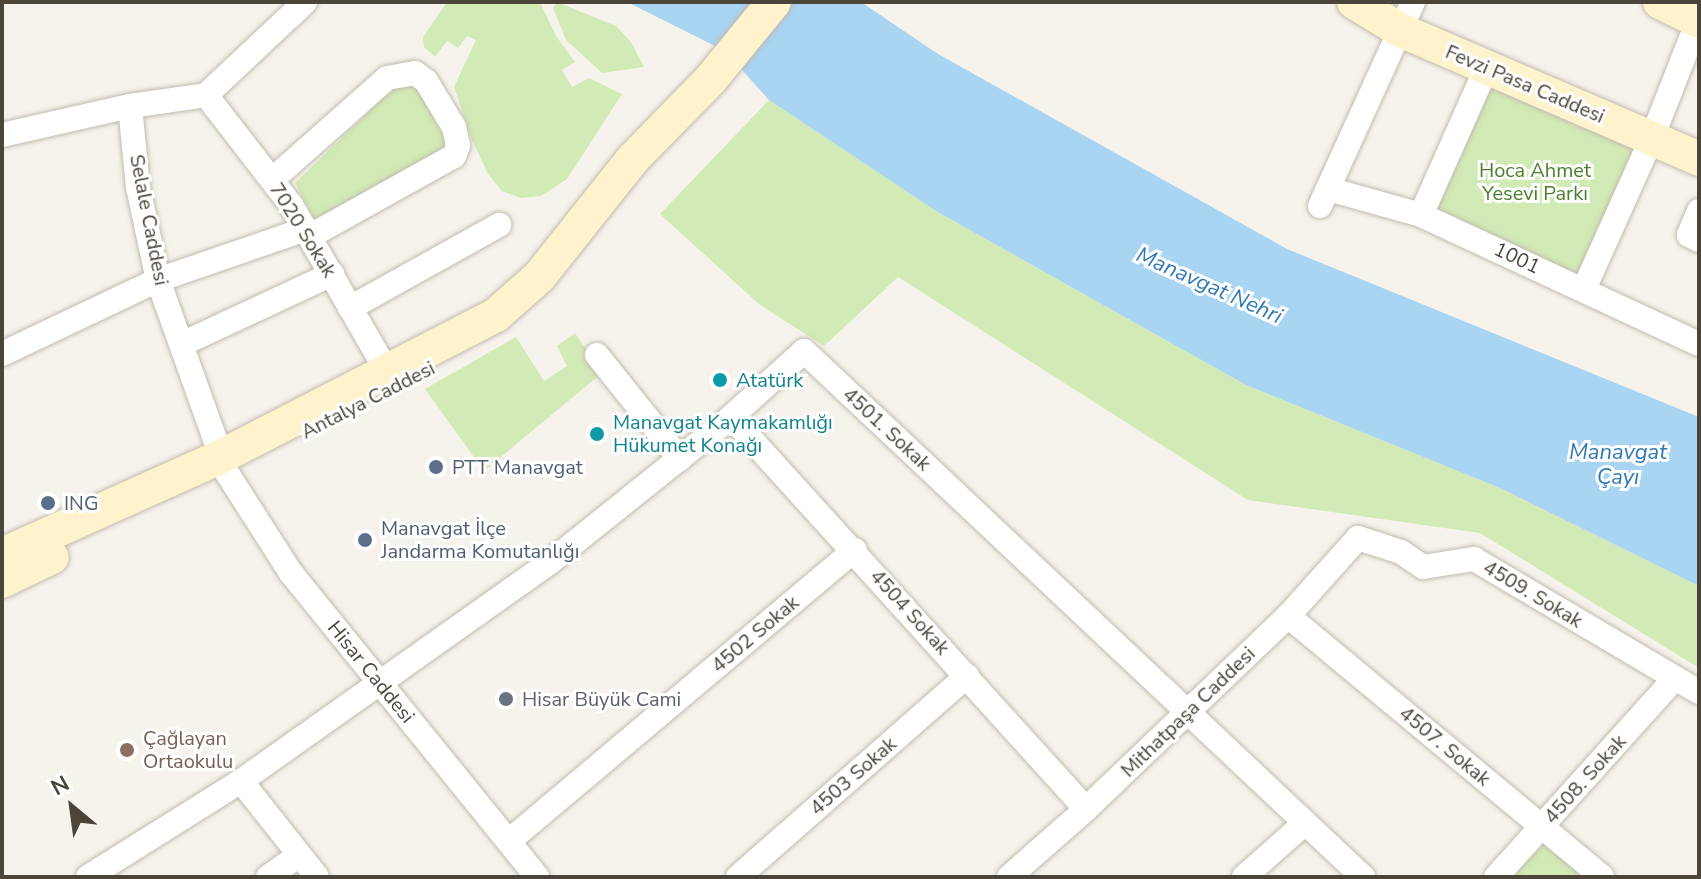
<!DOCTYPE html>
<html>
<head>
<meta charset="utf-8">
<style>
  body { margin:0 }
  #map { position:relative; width:1701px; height:879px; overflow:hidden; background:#f6f3ec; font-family:"Nunito Sans",sans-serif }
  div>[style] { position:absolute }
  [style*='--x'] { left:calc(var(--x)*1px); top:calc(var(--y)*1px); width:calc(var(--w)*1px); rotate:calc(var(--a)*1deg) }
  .green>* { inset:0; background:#d2eab5 }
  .water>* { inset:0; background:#a9d4f2 }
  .roads { filter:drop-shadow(0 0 2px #c2bbae) drop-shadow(0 0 2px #c2bbae) }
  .street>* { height:24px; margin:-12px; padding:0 12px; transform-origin:12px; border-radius:12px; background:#fff }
  .secondary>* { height:34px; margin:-17px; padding:0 17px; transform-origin:17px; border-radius:17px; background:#fff3cd }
  .dots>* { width:22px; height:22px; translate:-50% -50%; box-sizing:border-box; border:4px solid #fff; border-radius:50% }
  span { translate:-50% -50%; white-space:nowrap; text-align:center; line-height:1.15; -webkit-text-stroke:6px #fff; paint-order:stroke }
  .street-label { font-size:20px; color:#4b4439 }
  .park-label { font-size:20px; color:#4a7f2a }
  .culture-label { font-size:20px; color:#0d838f }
  .left { translate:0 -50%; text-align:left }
  .service-label { font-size:20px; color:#4e5e75 }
  .worship-label { font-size:20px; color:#5b616d }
  .education-label { font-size:20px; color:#785e54 }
  .water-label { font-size:22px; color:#2e7ab2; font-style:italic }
  .frame { position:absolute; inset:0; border:4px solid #4b4439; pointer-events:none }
  .north { position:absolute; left:32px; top:767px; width:80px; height:80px; -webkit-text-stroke:6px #fff; paint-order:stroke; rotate:331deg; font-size:22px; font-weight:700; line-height:32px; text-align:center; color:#4b4439 }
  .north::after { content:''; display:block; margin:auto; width:28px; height:36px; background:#4b4439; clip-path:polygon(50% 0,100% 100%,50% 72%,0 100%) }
</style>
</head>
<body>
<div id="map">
  <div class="green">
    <i style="clip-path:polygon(447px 2px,540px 2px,556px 36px,575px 62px,562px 70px,572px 87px,589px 78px,622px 94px,567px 179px,541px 196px,521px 198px,502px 191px,488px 174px,472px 140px,454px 87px,476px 40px,467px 36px,458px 48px,447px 41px,435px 57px,424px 47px,423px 37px)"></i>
    <i style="clip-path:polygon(557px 2px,616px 26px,631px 42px,644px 67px,602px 73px,566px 40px,553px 8px)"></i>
    <i style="clip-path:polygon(405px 83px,416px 86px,448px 145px,315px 220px,295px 183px,387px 94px)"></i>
    <i style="clip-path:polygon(1490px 85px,1637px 150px,1580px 277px,1432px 212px)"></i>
    <i style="clip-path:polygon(769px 100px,936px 211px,1246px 385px,1500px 488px,1699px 586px,1699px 668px,1480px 533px,1248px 500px,898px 277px,824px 346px,760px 305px,660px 214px)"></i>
    <i style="clip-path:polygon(575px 333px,602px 373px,484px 471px,425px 389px,516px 337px,544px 381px,567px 366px,557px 346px)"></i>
    <i style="clip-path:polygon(1548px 839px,1587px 877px,1512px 877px)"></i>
  </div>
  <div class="water">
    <i style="clip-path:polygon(627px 2px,861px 2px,938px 54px,1287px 249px,1699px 417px,1699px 586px,1500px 488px,1246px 385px,936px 211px,769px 100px,725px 51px)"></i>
  </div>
  <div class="roads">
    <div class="street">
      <i style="--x:206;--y:95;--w:139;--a:52.3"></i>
      <i style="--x:291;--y:205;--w:194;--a:60"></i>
      <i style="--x:206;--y:95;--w:136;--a:-43.2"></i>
      <i style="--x:130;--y:106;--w:81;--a:84.4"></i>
      <i style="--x:138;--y:187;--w:95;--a:77.9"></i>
      <i style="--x:158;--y:280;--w:205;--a:70.3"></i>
      <i style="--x:227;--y:473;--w:119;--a:57.4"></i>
      <i style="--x:291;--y:573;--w:391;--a:51"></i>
      <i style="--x:2;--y:135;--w:131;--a:-12.8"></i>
      <i style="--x:130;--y:106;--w:77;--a:-8.2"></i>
      <i style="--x:273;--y:179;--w:152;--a:-41.5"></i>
      <i style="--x:387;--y:78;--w:28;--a:-10"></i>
      <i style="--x:415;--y:73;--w:14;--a:36"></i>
      <i style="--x:426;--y:81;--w:54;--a:58.7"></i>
      <i style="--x:454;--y:127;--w:19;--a:78"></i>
      <i style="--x:458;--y:146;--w:11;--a:112"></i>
      <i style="--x:454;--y:156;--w:165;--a:150.9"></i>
      <i style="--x:1328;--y:189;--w:97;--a:15.6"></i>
      <i style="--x:1421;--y:215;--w:306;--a:24.9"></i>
      <i style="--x:1320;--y:206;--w:224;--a:-65.5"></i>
      <i style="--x:1699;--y:211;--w:26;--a:113"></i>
      <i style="--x:1689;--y:235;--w:11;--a:27"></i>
      <i style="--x:1421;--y:215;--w:162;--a:-66"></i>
      <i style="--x:1584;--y:289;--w:166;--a:-65.8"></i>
      <i style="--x:1652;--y:138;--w:129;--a:-68.6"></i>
      <i style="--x:350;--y:308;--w:171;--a:-29.1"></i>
      <i style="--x:182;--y:344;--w:166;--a:-25"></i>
      <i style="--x:2;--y:354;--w:173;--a:-25.4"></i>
      <i style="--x:158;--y:280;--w:157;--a:-19"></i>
      <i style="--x:597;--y:355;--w:133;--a:51.4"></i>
      <i style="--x:731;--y:417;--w:529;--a:47.84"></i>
      <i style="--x:1288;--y:616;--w:408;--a:39.7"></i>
      <i style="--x:241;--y:781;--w:122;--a:51.6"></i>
      <i style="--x:509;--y:841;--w:452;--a:-40.1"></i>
      <i style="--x:88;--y:877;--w:181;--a:-32.1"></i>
      <i style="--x:241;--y:781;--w:377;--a:-35.3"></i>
      <i style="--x:549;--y:563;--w:233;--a:-38.7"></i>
      <i style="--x:731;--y:417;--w:98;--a:-42.1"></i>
      <i style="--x:804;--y:351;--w:768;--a:43.26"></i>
      <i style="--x:268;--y:877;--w:38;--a:-35"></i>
      <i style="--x:738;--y:877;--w:305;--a:-41.3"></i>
      <i style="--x:1009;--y:877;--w:103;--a:-41.4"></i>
      <i style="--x:1086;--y:809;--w:279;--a:-43.7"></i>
      <i style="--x:1288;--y:616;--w:105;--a:-48.1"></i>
      <i style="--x:1358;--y:538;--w:45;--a:18"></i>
      <i style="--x:1401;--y:552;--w:27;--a:34"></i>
      <i style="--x:1423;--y:567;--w:52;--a:-8.9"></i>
      <i style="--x:1474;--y:559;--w:261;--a:30.6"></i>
      <i style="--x:1244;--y:877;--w:81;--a:-41.5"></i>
      <i style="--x:1496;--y:877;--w:266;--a:-48"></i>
    </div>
    <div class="secondary">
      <i style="--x:1354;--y:2;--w:54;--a:31.3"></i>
      <i style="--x:1400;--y:30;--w:326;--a:23.3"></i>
      <i style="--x:1660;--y:2;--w:43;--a:26"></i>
      <i style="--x:2;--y:555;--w:241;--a:-24.2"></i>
      <i style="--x:222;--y:456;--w:308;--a:-27.2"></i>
      <i style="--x:496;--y:315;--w:57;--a:-41.5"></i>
      <i style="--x:539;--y:277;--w:151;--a:-51.5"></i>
      <i style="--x:633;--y:159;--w:112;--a:-45.7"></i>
      <i style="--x:711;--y:79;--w:99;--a:-50.7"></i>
      <i style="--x:2;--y:581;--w:55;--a:-25.6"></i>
    </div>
  </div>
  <div class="dots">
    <i style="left:720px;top:380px;background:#0f9aa8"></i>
    <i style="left:597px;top:434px;background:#0f9aa8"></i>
    <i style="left:436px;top:467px;background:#5c6f8a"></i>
    <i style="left:48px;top:503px;background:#5c6f8a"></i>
    <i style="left:365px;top:540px;background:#5c6f8a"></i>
    <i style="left:506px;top:699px;background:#6b7280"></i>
    <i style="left:127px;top:750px;background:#8d6e63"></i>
  </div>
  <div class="street-label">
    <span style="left:1525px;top:84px;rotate:23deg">Fevzi Pasa Caddesi</span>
    <span style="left:149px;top:220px;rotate:79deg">Selale Caddesi</span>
    <span style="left:303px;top:230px;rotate:58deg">7020 Sokak</span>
    <span style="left:1517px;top:258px;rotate:25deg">1001</span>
    <span style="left:368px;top:400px;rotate:-27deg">Antalya Caddesi</span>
    <span style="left:887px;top:429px;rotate:43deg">4501. Sokak</span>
    <span style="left:1533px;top:594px;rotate:31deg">4509. Sokak</span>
    <span style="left:910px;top:612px;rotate:48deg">4504 Sokak</span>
    <span style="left:755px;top:634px;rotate:-40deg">4502 Sokak</span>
    <span style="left:371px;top:672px;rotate:51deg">Hisar Caddesi</span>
    <span style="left:1188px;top:712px;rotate:-44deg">Mithatpaşa Caddesi</span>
    <span style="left:1445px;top:746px;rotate:40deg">4507. Sokak</span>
    <span style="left:853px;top:776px;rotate:-41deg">4503 Sokak</span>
    <span style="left:1585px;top:779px;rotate:-48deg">4508. Sokak</span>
  </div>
  <div class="park-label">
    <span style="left:1535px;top:182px">Hoca Ahmet<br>Yesevi Parkı</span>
  </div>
  <div class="culture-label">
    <span class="left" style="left:736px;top:380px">Atatürk</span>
    <span class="left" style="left:613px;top:434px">Manavgat Kaymakamlığı<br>Hükumet Konağı</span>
  </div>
  <div class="service-label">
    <span class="left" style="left:452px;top:467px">PTT Manavgat</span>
    <span class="left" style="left:64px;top:503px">ING</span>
    <span class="left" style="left:381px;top:540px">Manavgat İlçe<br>Jandarma Komutanlığı</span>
  </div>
  <div class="worship-label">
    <span class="left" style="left:522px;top:699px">Hisar Büyük Cami</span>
  </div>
  <div class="education-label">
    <span class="left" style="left:143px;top:750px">Çağlayan<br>Ortaokulu</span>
  </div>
  <div class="water-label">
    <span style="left:1209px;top:286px;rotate:24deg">Manavgat Nehri</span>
    <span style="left:1618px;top:465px">Manavgat<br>Çayı</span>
  </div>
  <div class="frame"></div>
  <div class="north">N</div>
</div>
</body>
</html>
